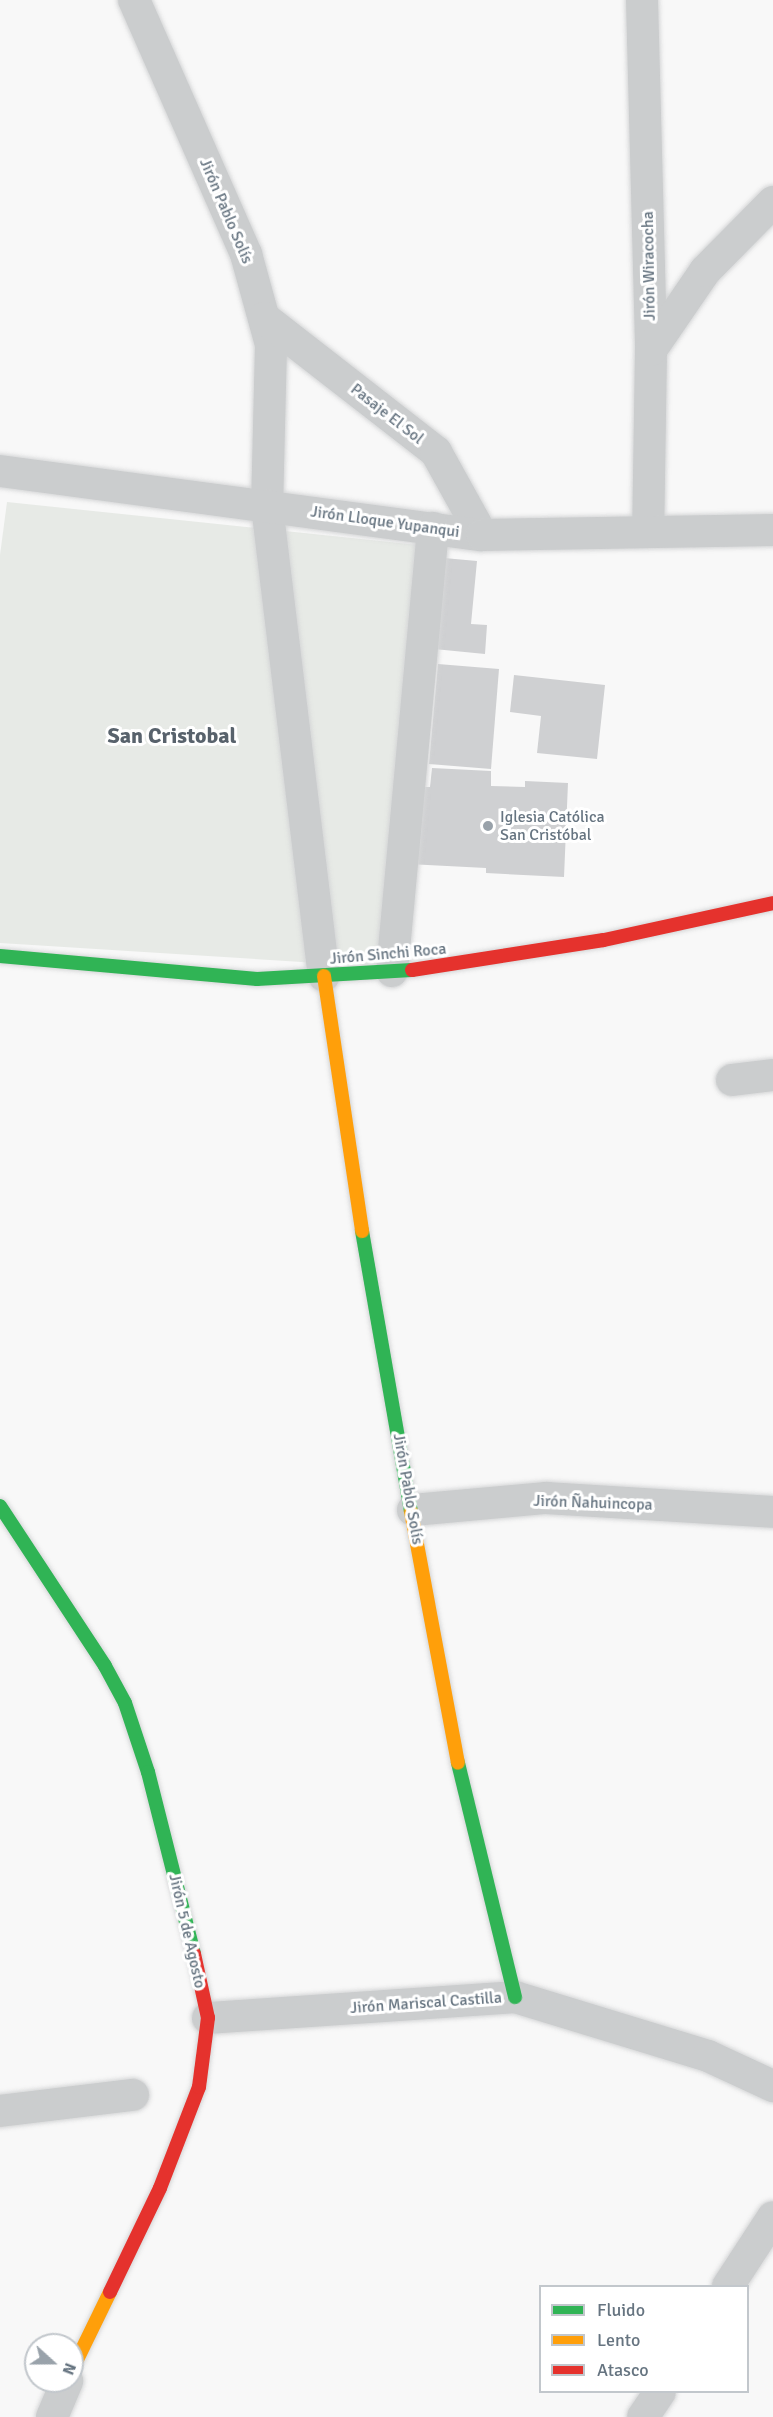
<!DOCTYPE html>
<html>
<head>
<meta charset="utf-8">
<style>
  body { margin:0 }
  #map { position:relative; width:773px; height:2417px; overflow:hidden; background:#f8f8f8; font-family:Signika,sans-serif }
  div>[style] { position:absolute }
  [style*='--x'] { left:calc(var(--x)*1px); top:calc(var(--y)*1px); width:calc(var(--w)*1px); rotate:calc(var(--a)*1deg) }
  .green>* { inset:0; background:#e7eae6 }
  .building>* { inset:0; background:#cfd0d2 }
  .roads { filter:drop-shadow(0 0 2px #d5d6d7) drop-shadow(0 0 2px #d5d6d7) }
  .street>* { height:32px; margin:-16px; padding:0 16px; transform-origin:16px; border-radius:16px; background:#cbcdce }
  .fast>* { height:14px; margin:-7px; padding:0 7px; transform-origin:7px; border-radius:7px; background:#30b455 }
  .slow>* { height:14px; margin:-7px; padding:0 7px; transform-origin:7px; border-radius:7px; background:#ff9f0a }
  .jam>* { height:14px; margin:-7px; padding:0 7px; transform-origin:7px; border-radius:7px; background:#e5322d }
  .dots>* { width:16px; height:16px; translate:-50% -50%; box-sizing:border-box; border:3px solid #fff; border-radius:50% }
  span { translate:-50% -50%; white-space:nowrap; text-align:center; line-height:1.15; -webkit-text-stroke:6px #fff; paint-order:stroke }
  .street-label { font-size:16px; color:#667480 }
  .poi-label { font-size:16px; color:#667480 }
  .left { translate:0 -50%; text-align:left }
  .district-label { font-size:22px; color:#58626c; font-weight:700 }
  .legend { position:absolute; left:539px; top:2285px; width:210px; height:108px; box-sizing:border-box; background:#fff; border:2px solid #c2c7cc; margin:0; padding:8px 10px; list-style:none; font-size:18px; color:#667480 }
  .legend li { display:flex; align-items:center; gap:12px; height:30px }
  .legend b { width:30px; border:2px solid #c2c7cc }
  .north { position:absolute; left:24px; top:2333px; width:60px; height:60px; box-sizing:border-box; background:#fff; border:2px solid #c2c7cc; border-radius:50%; rotate:111deg; font-size:16px; font-weight:700; line-height:24px; text-align:center; color:#667480 }
  .north::after { content:''; display:block; margin:auto; width:21px; height:27px; background:#99a2aa; clip-path:polygon(50% 0,100% 100%,50% 72%,0 100%) }
</style>
</head>
<body>
<div id="map">
  <div class="green">
    <i style="clip-path:polygon(7px 502px,428px 546px,397px 968px,0 943px,0 555px)"></i>
  </div>
  <div class="building">
    <i style="clip-path:polygon(433px 557px,477px 561px,471px 624px,487px 625px,485px 654px,424px 648px)"></i>
    <i style="clip-path:polygon(438px 664px,499px 669px,491px 769px,429px 764px)"></i>
    <i style="clip-path:polygon(514px 675px,605px 685px,597px 759px,537px 753px,541px 716px,510px 712px)"></i>
    <i style="clip-path:polygon(432px 768px,491px 771px,491px 786px,525px 787px,525px 781px,568px 783px,564px 877px,486px 873px,486px 868px,408px 864px,412px 787px,430px 787px)"></i>
  </div>
  <div class="roads">
    <div class="street">
      <i style="--x:134;--y:0;--w:278;--a:66.2"></i>
      <i style="--x:246;--y:254;--w:94;--a:74.6"></i>
      <i style="--x:271;--y:345;--w:161;--a:91.4"></i>
      <i style="--x:267;--y:506;--w:473;--a:83.1"></i>
      <i style="--x:642;--y:0;--w:350;--a:88.5"></i>
      <i style="--x:651;--y:350;--w:182;--a:90.9"></i>
      <i style="--x:264;--y:318;--w:218;--a:37.9"></i>
      <i style="--x:436;--y:452;--w:95;--a:61"></i>
      <i style="--x:651;--y:350;--w:96;--a:-55.6"></i>
      <i style="--x:705;--y:271;--w:97;--a:-45.4"></i>
      <i style="--x:0;--y:471;--w:486;--a:7.6"></i>
      <i style="--x:482;--y:535;--w:291;--a:-1"></i>
      <i style="--x:392;--y:971;--w:445;--a:-84.7"></i>
      <i style="--x:732;--y:1080;--w:41;--a:-7"></i>
      <i style="--x:413;--y:1510;--w:134;--a:-5.2"></i>
      <i style="--x:546;--y:1498;--w:227;--a:3.5"></i>
      <i style="--x:208;--y:2018;--w:308;--a:-3.9"></i>
      <i style="--x:515;--y:1997;--w:202;--a:17"></i>
      <i style="--x:708;--y:2056;--w:72;--a:24.8"></i>
      <i style="--x:0;--y:2111;--w:134;--a:-6.9"></i>
      <i style="--x:728;--y:2286;--w:82;--a:-56.9"></i>
      <i style="--x:52;--y:2417;--w:39;--a:-67"></i>
      <i style="--x:643;--y:2417;--w:30;--a:-56"></i>
    </div>
    <div class="fast">
      <i style="--x:0;--y:956;--w:258;--a:5.1"></i>
      <i style="--x:257;--y:979;--w:155;--a:-3.3"></i>
      <i style="--x:362;--y:1231;--w:285;--a:80.1"></i>
      <i style="--x:0;--y:1506;--w:191;--a:56.7"></i>
      <i style="--x:105;--y:1666;--w:42;--a:61.6"></i>
      <i style="--x:125;--y:1703;--w:73;--a:71.6"></i>
      <i style="--x:148;--y:1772;--w:188;--a:75.8"></i>
      <i style="--x:458;--y:1763;--w:241;--a:76.3"></i>
    </div>
    <div class="slow">
      <i style="--x:324;--y:976;--w:258;--a:81.5"></i>
      <i style="--x:411;--y:1512;--w:255;--a:79.4"></i>
      <i style="--x:72;--y:2370;--w:87;--a:-64"></i>
    </div>
    <div class="jam">
      <i style="--x:412;--y:970;--w:194;--a:-8.9"></i>
      <i style="--x:604;--y:940;--w:173;--a:-12.3"></i>
      <i style="--x:110;--y:2292;--w:115;--a:-64.3"></i>
      <i style="--x:160;--y:2188;--w:108;--a:-68.9"></i>
      <i style="--x:199;--y:2087;--w:70;--a:-82.6"></i>
      <i style="--x:208;--y:2018;--w:66;--a:-102.3"></i>
    </div>
  </div>
  <div class="dots">
    <i style="left:488px;top:826px;background:#99a2aa"></i>
  </div>
  <div class="street-label">
    <span style="left:226px;top:211px;rotate:67deg">Jirón Pablo Solís</span>
    <span style="left:649px;top:266px;rotate:-91deg">Jirón Wiracocha</span>
    <span style="left:387px;top:414px;rotate:38deg">Pasaje El Sol</span>
    <span style="left:385px;top:522px;rotate:8deg">Jirón Lloque Yupanqui</span>
    <span style="left:388px;top:954px;rotate:-5deg">Jirón Sinchi Roca</span>
    <span style="left:408px;top:1489px;rotate:80deg">Jirón Pablo Solís</span>
    <span style="left:593px;top:1503px;rotate:2deg">Jirón Ñahuincopa</span>
    <span style="left:187px;top:1931px;rotate:77deg">Jirón 5 de Agosto</span>
    <span style="left:426px;top:2003px;rotate:-4deg">Jirón Mariscal Castilla</span>
  </div>
  <div class="poi-label">
    <span class="left" style="left:500px;top:826px">Iglesia Católica<br>San Cristóbal</span>
  </div>
  <div class="district-label">
    <span style="left:172px;top:736px">San Cristobal</span>
  </div>
  <ul class="legend">
  <li><b style="height:8px;background:#30b455"></b>Fluido</li>
  <li><b style="height:8px;background:#ff9f0a"></b>Lento</li>
  <li><b style="height:8px;background:#e5322d"></b>Atasco</li>
  </ul>
  <div class="north">N</div>
</div>
</body>
</html>
